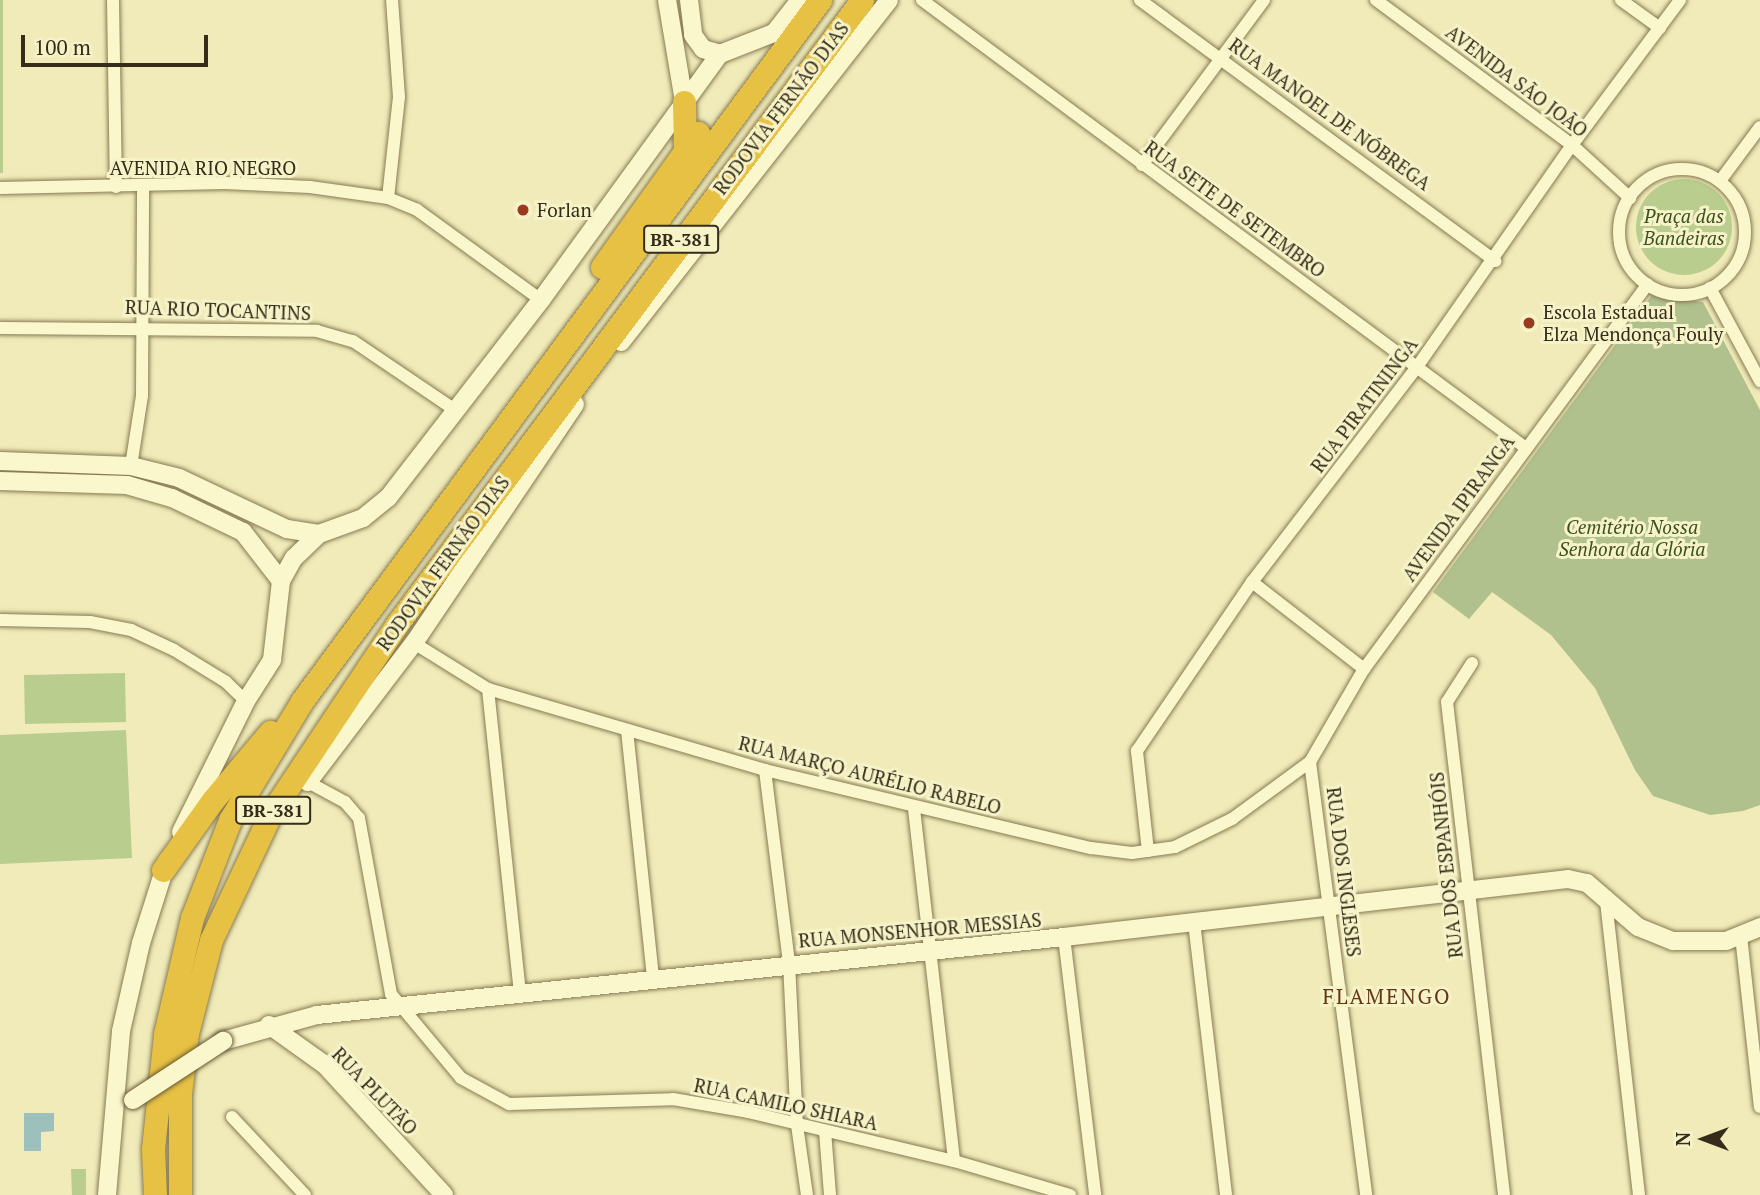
<!DOCTYPE html>
<html>
<head>
<meta charset="utf-8">
<style>
  body { margin:0 }
  #map { position:relative; width:1760px; height:1195px; overflow:hidden; background:#f0ebb9; font-family:"PT Serif",serif }
  div>[style] { position:absolute }
  [style*='--x'] { left:calc(var(--x)*1px); top:calc(var(--y)*1px); width:calc(var(--w)*1px); rotate:calc(var(--a)*1deg) }
  .green>* { inset:0; background:#b9ce8e }
  .round { border-radius:50% }
  .cemetery>* { inset:0; background:#b0c18e }
  .water>* { inset:0; background:#9ec0bd }
  .roads { filter:drop-shadow(0 0 2px #877a53) drop-shadow(0 0 2px #877a53) }
  .street>* { height:12px; margin:-6px; padding:0 6px; transform-origin:6px; border-radius:6px; background:#fbf7cd }
  .street>.ring { margin:-6px; padding:0; box-sizing:content-box; background:none; border:12px solid #fbf7cd; border-radius:50% }
  .secondary>* { height:18px; margin:-9px; padding:0 9px; transform-origin:9px; border-radius:9px; background:#fbf7cd }
  .highway>* { height:23px; margin:-11.5px; padding:0 11.5px; transform-origin:11.5px; border-radius:11.5px; background:#e7c143 }
  .bridges { filter:drop-shadow(0 0 2px #685a37) drop-shadow(0 0 2px #685a37) }
  .secondary-bridge>* { height:18px; margin:-9px; padding:0 9px; transform-origin:9px; border-radius:9px; background:#fbf7cd }
  .dots>* { width:19px; height:19px; translate:-50% -50%; box-sizing:border-box; border:4px solid #f7f3c9; border-radius:50% }
  span { translate:-50% -50%; white-space:nowrap; text-align:center; line-height:1.15; -webkit-text-stroke:6px #f7f3c9; paint-order:stroke }
  .shield-label span { padding:2px 5px; background:#f7f3c9; border:2px solid; border-radius:5px; -webkit-text-stroke-width:0 }
  .shield-label { font-size:18px; color:#352c19; font-weight:700 }
  .street-label { font-size:19px; color:#352c19 }
  .poi-label { font-size:19px; color:#352c19 }
  .left { translate:0 -50%; text-align:left }
  .park-label { font-size:19px; color:#3b521f; font-style:italic }
  .neighbourhood-label { font-size:21px; color:#643717; letter-spacing:2px }
  .north { position:absolute; left:1669px; top:1104px; width:70px; height:70px; -webkit-text-stroke:5px #f7f3c9; paint-order:stroke; rotate:270deg; font-size:19px; font-weight:700; line-height:28px; text-align:center; color:#352c19 }
  .north::after { content:''; display:block; margin:auto; width:24px; height:32px; background:#352c19; clip-path:polygon(50% 0,100% 100%,50% 72%,0 100%) }
  .scale { position:absolute; left:21px; top:35px; width:187px; height:32px; box-sizing:border-box; border:4px solid #352c19; border-top:0; padding-left:9px; font-size:21px; line-height:24px; white-space:nowrap; color:#352c19; -webkit-text-stroke:5px #f7f3c9; paint-order:stroke }
</style>
</head>
<body>
<div id="map">
  <div class="green">
    <i style="clip-path:polygon(0 0,3px 0,3px 173px,0 173px)"></i>
    <i class="round" style="left:1636px;top:179px;width:96px;height:96px"></i>
    <i style="clip-path:polygon(125px 673px,126px 722px,25px 724px,24px 675px)"></i>
    <i style="clip-path:polygon(126px 730px,132px 858px,0 864px,0 735px)"></i>
    <i style="clip-path:polygon(71px 1169px,86px 1169px,86px 1195px,72px 1195px)"></i>
  </div>
  <div class="cemetery">
    <i style="clip-path:polygon(1652px 295px,1703px 302px,1760px 410px,1760px 805px,1743px 811px,1710px 815px,1653px 796px,1635px 770px,1595px 688px,1551px 635px,1492px 592px,1469px 619px,1433px 592px)"></i>
  </div>
  <div class="water">
    <i style="clip-path:polygon(24px 1113px,54px 1113px,54px 1131px,41px 1132px,41px 1151px,24px 1151px)"></i>
  </div>
  <div class="roads">
    <div class="street">
      <i style="--x:113;--y:0;--w:187;--a:89.1"></i>
      <i style="--x:922;--y:0;--w:752;--a:36.57"></i>
      <i style="--x:1140;--y:0;--w:441;--a:36.3"></i>
      <i style="--x:1376;--y:0;--w:244;--a:36.5"></i>
      <i style="--x:1572;--y:145;--w:79;--a:42.4"></i>
      <i style="--x:1621;--y:0;--w:48;--a:35.7"></i>
      <i style="--x:1142;--y:165;--w:205;--a:-53.5"></i>
      <i class="ring" style="left:1619px;top:169px;width:114px;height:114px"></i>
      <i style="--x:1720;--y:181;--w:67;--a:-53.5"></i>
      <i style="--x:0;--y:188;--w:225;--a:-1.3"></i>
      <i style="--x:225;--y:183;--w:85;--a:2.7"></i>
      <i style="--x:310;--y:187;--w:79;--a:8"></i>
      <i style="--x:388;--y:198;--w:31;--a:22"></i>
      <i style="--x:417;--y:210;--w:153;--a:36"></i>
      <i style="--x:388;--y:198;--w:102;--a:-83.8"></i>
      <i style="--x:399;--y:97;--w:97;--a:-94.1"></i>
      <i style="--x:1710;--y:288;--w:106;--a:61.7"></i>
      <i style="--x:0;--y:328;--w:317;--a:0.5"></i>
      <i style="--x:317;--y:331;--w:37;--a:16"></i>
      <i style="--x:353;--y:341;--w:123;--a:34.1"></i>
      <i style="--x:131;--y:466;--w:71;--a:-81.1"></i>
      <i style="--x:142;--y:396;--w:209;--a:-89.7"></i>
      <i style="--x:1252;--y:582;--w:142;--a:37.8"></i>
      <i style="--x:0;--y:620;--w:90;--a:1.3"></i>
      <i style="--x:90;--y:622;--w:42;--a:11"></i>
      <i style="--x:131;--y:630;--w:47;--a:24.9"></i>
      <i style="--x:174;--y:650;--w:61;--a:31.6"></i>
      <i style="--x:226;--y:682;--w:28;--a:44"></i>
      <i style="--x:414;--y:643;--w:87;--a:31.9"></i>
      <i style="--x:488;--y:689;--w:289;--a:16.3"></i>
      <i style="--x:765;--y:770;--w:335;--a:13.5"></i>
      <i style="--x:1091;--y:848;--w:41;--a:7"></i>
      <i style="--x:1132;--y:853;--w:43;--a:-7.9"></i>
      <i style="--x:1175;--y:847;--w:64;--a:-26.2"></i>
      <i style="--x:1232;--y:819;--w:97;--a:-36.2"></i>
      <i style="--x:1310;--y:762;--w:108;--a:-59.9"></i>
      <i style="--x:1364;--y:669;--w:478;--a:-53.6"></i>
      <i style="--x:1472;--y:663;--w:46;--a:122.7"></i>
      <i style="--x:1447;--y:702;--w:496;--a:83.4"></i>
      <i style="--x:488;--y:689;--w:306;--a:84"></i>
      <i style="--x:627;--y:730;--w:249;--a:84"></i>
      <i style="--x:1310;--y:762;--w:437;--a:82.6"></i>
      <i style="--x:765;--y:770;--w:194;--a:82.9"></i>
      <i style="--x:789;--y:963;--w:162;--a:87.2"></i>
      <i style="--x:797;--y:1125;--w:71;--a:81.9"></i>
      <i style="--x:308;--y:782;--w:42;--a:28.4"></i>
      <i style="--x:345;--y:802;--w:21;--a:49"></i>
      <i style="--x:359;--y:818;--w:179;--a:79.7"></i>
      <i style="--x:391;--y:994;--w:109;--a:50.2"></i>
      <i style="--x:461;--y:1078;--w:55;--a:28.4"></i>
      <i style="--x:509;--y:1104;--w:164;--a:-1.7"></i>
      <i style="--x:673;--y:1099;--w:76;--a:9.8"></i>
      <i style="--x:748;--y:1112;--w:212;--a:13.4"></i>
      <i style="--x:954;--y:1161;--w:121;--a:16.3"></i>
      <i style="--x:914;--y:809;--w:354;--a:83.5"></i>
      <i style="--x:1148;--y:851;--w:101;--a:-96.3"></i>
      <i style="--x:1137;--y:751;--w:204;--a:-55.8"></i>
      <i style="--x:1252;--y:582;--w:271;--a:-52.5"></i>
      <i style="--x:1417;--y:367;--w:271;--a:-55.1"></i>
      <i style="--x:1572;--y:145;--w:181;--a:-53.3"></i>
      <i style="--x:1606;--y:901;--w:296;--a:83.6"></i>
      <i style="--x:1194;--y:922;--w:275;--a:83.3"></i>
      <i style="--x:1741;--y:936;--w:172;--a:83.7"></i>
      <i style="--x:1064;--y:937;--w:260;--a:83.1"></i>
      <i style="--x:232;--y:1117;--w:107;--a:46.9"></i>
      <i style="--x:825;--y:1131;--w:64;--a:85.5"></i>
    </div>
    <div class="secondary">
      <i style="--x:667;--y:0;--w:103;--a:80.5"></i>
      <i style="--x:689;--y:0;--w:35;--a:83"></i>
      <i style="--x:693;--y:35;--w:17;--a:54"></i>
      <i style="--x:703;--y:49;--w:18;--a:16"></i>
      <i style="--x:720;--y:54;--w:58;--a:-21.3"></i>
      <i style="--x:774;--y:33;--w:42;--a:-51.8"></i>
      <i style="--x:621;--y:342;--w:434;--a:-51.9"></i>
      <i style="--x:0;--y:461;--w:131;--a:2.2"></i>
      <i style="--x:131;--y:466;--w:49;--a:14"></i>
      <i style="--x:179;--y:478;--w:119;--a:25.3"></i>
      <i style="--x:287;--y:529;--w:32;--a:9"></i>
      <i style="--x:0;--y:481;--w:127;--a:1.8"></i>
      <i style="--x:127;--y:485;--w:47;--a:16.1"></i>
      <i style="--x:172;--y:498;--w:79;--a:25.6"></i>
      <i style="--x:243;--y:532;--w:62;--a:52.2"></i>
      <i style="--x:308;--y:782;--w:175;--a:-52.7"></i>
      <i style="--x:414;--y:643;--w:288;--a:-56"></i>
      <i style="--x:181;--y:832;--w:146;--a:-63.6"></i>
      <i style="--x:246;--y:701;--w:49;--a:-57.6"></i>
      <i style="--x:272;--y:660;--w:80;--a:-83.5"></i>
      <i style="--x:281;--y:581;--w:26;--a:-61"></i>
      <i style="--x:294;--y:558;--w:35;--a:-44"></i>
      <i style="--x:319;--y:534;--w:47;--a:-20"></i>
      <i style="--x:363;--y:518;--w:32;--a:-39"></i>
      <i style="--x:388;--y:498;--w:250;--a:-52.3"></i>
      <i style="--x:541;--y:300;--w:304;--a:-54"></i>
      <i style="--x:269;--y:1025;--w:69;--a:35.5"></i>
      <i style="--x:325;--y:1065;--w:176;--a:47.5"></i>
      <i style="--x:223;--y:1041;--w:98;--a:-15.5"></i>
      <i style="--x:317;--y:1015;--w:751;--a:-5.96"></i>
      <i style="--x:1064;--y:937;--w:507;--a:-6.56"></i>
      <i style="--x:1568;--y:879;--w:19;--a:12"></i>
      <i style="--x:1587;--y:883;--w:67;--a:40.8"></i>
      <i style="--x:1638;--y:927;--w:38;--a:22"></i>
      <i style="--x:1673;--y:941;--w:53;--a:0"></i>
      <i style="--x:1726;--y:941;--w:37;--a:-22"></i>
      <i style="--x:107;--y:1195;--w:165;--a:-85.1"></i>
      <i style="--x:121;--y:1031;--w:90;--a:-77.2"></i>
      <i style="--x:141;--y:943;--w:86;--a:-72.4"></i>
    </div>
    <div class="highway">
      <i style="--x:684;--y:102;--w:49;--a:88.8"></i>
      <i style="--x:602;--y:267;--w:165;--a:-54.4"></i>
      <i style="--x:163;--y:870;--w:86;--a:-54.5"></i>
      <i style="--x:213;--y:800;--w:89;--a:-50"></i>
      <i style="--x:155;--y:1195;--w:46;--a:-92.5"></i>
      <i style="--x:153;--y:1149;--w:116;--a:-84"></i>
      <i style="--x:165;--y:1034;--w:119;--a:-76.9"></i>
      <i style="--x:192;--y:918;--w:105;--a:-68.8"></i>
      <i style="--x:230;--y:820;--w:139;--a:-58.8"></i>
      <i style="--x:302;--y:701;--w:872;--a:-53.54"></i>
      <i style="--x:180;--y:1195;--w:101;--a:-90"></i>
      <i style="--x:180;--y:1094;--w:61;--a:-83.5"></i>
      <i style="--x:187;--y:1033;--w:96;--a:-75.5"></i>
      <i style="--x:211;--y:940;--w:140;--a:-64.7"></i>
      <i style="--x:271;--y:813;--w:227;--a:-56.3"></i>
      <i style="--x:397;--y:624;--w:778;--a:-53.31"></i>
    </div>
  </div>
  <div class="bridges">
    <div class="secondary-bridge">
      <i style="--x:133;--y:1100;--w:108;--a:-33.2"></i>
    </div>
  </div>
  <div class="dots">
    <i style="left:523px;top:210px;background:#993920"></i>
    <i style="left:1529px;top:323px;background:#993920"></i>
  </div>
  <div class="shield-label">
    <span style="left:681px;top:239px">BR-381</span>
    <span style="left:273px;top:810px">BR-381</span>
  </div>
  <div class="street-label">
    <span style="left:1517px;top:81px;rotate:37deg">AVENIDA SÃO JOÃO</span>
    <span style="left:781px;top:108px;rotate:-53deg">RODOVIA FERNÃO DIAS</span>
    <span style="left:1330px;top:114px;rotate:36deg">RUA MANOEL DE NÓBREGA</span>
    <span style="left:203px;top:168px">AVENIDA RIO NEGRO</span>
    <span style="left:1235px;top:209px;rotate:36deg">RUA SETE DE SETEMBRO</span>
    <span style="left:218px;top:310px;rotate:2deg">RUA RIO TOCANTINS</span>
    <span style="left:1364px;top:405px;rotate:-53deg">RUA PIRATININGA</span>
    <span style="left:1458px;top:508px;rotate:-54deg">AVENIDA IPIRANGA</span>
    <span style="left:443px;top:563px;rotate:-54deg">RODOVIA FERNÃO DIAS</span>
    <span style="left:870px;top:775px;rotate:14deg">RUA MARÇO AURÉLIO RABELO</span>
    <span style="left:1446px;top:865px;rotate:-96deg">RUA DOS ESPANHÓIS</span>
    <span style="left:1344px;top:872px;rotate:83deg">RUA DOS INGLESES</span>
    <span style="left:920px;top:930px;rotate:-5deg">RUA MONSENHOR MESSIAS</span>
    <span style="left:375px;top:1091px;rotate:46deg">RUA PLUTÃO</span>
    <span style="left:786px;top:1104px;rotate:12deg">RUA CAMILO SHIARA</span>
  </div>
  <div class="poi-label">
    <span class="left" style="left:537px;top:210px">Forlan</span>
    <span class="left" style="left:1543px;top:323px">Escola Estadual<br>Elza Mendonça Fouly</span>
  </div>
  <div class="park-label">
    <span style="left:1684px;top:227px">Praça das<br>Bandeiras</span>
    <span style="left:1632px;top:538px">Cemitério Nossa<br>Senhora da Glória</span>
  </div>
  <div class="neighbourhood-label">
    <span style="left:1387px;top:996px">FLAMENGO</span>
  </div>
  <div class="north">N</div>
  <div class="scale">100 m</div>
</div>
</body>
</html>
